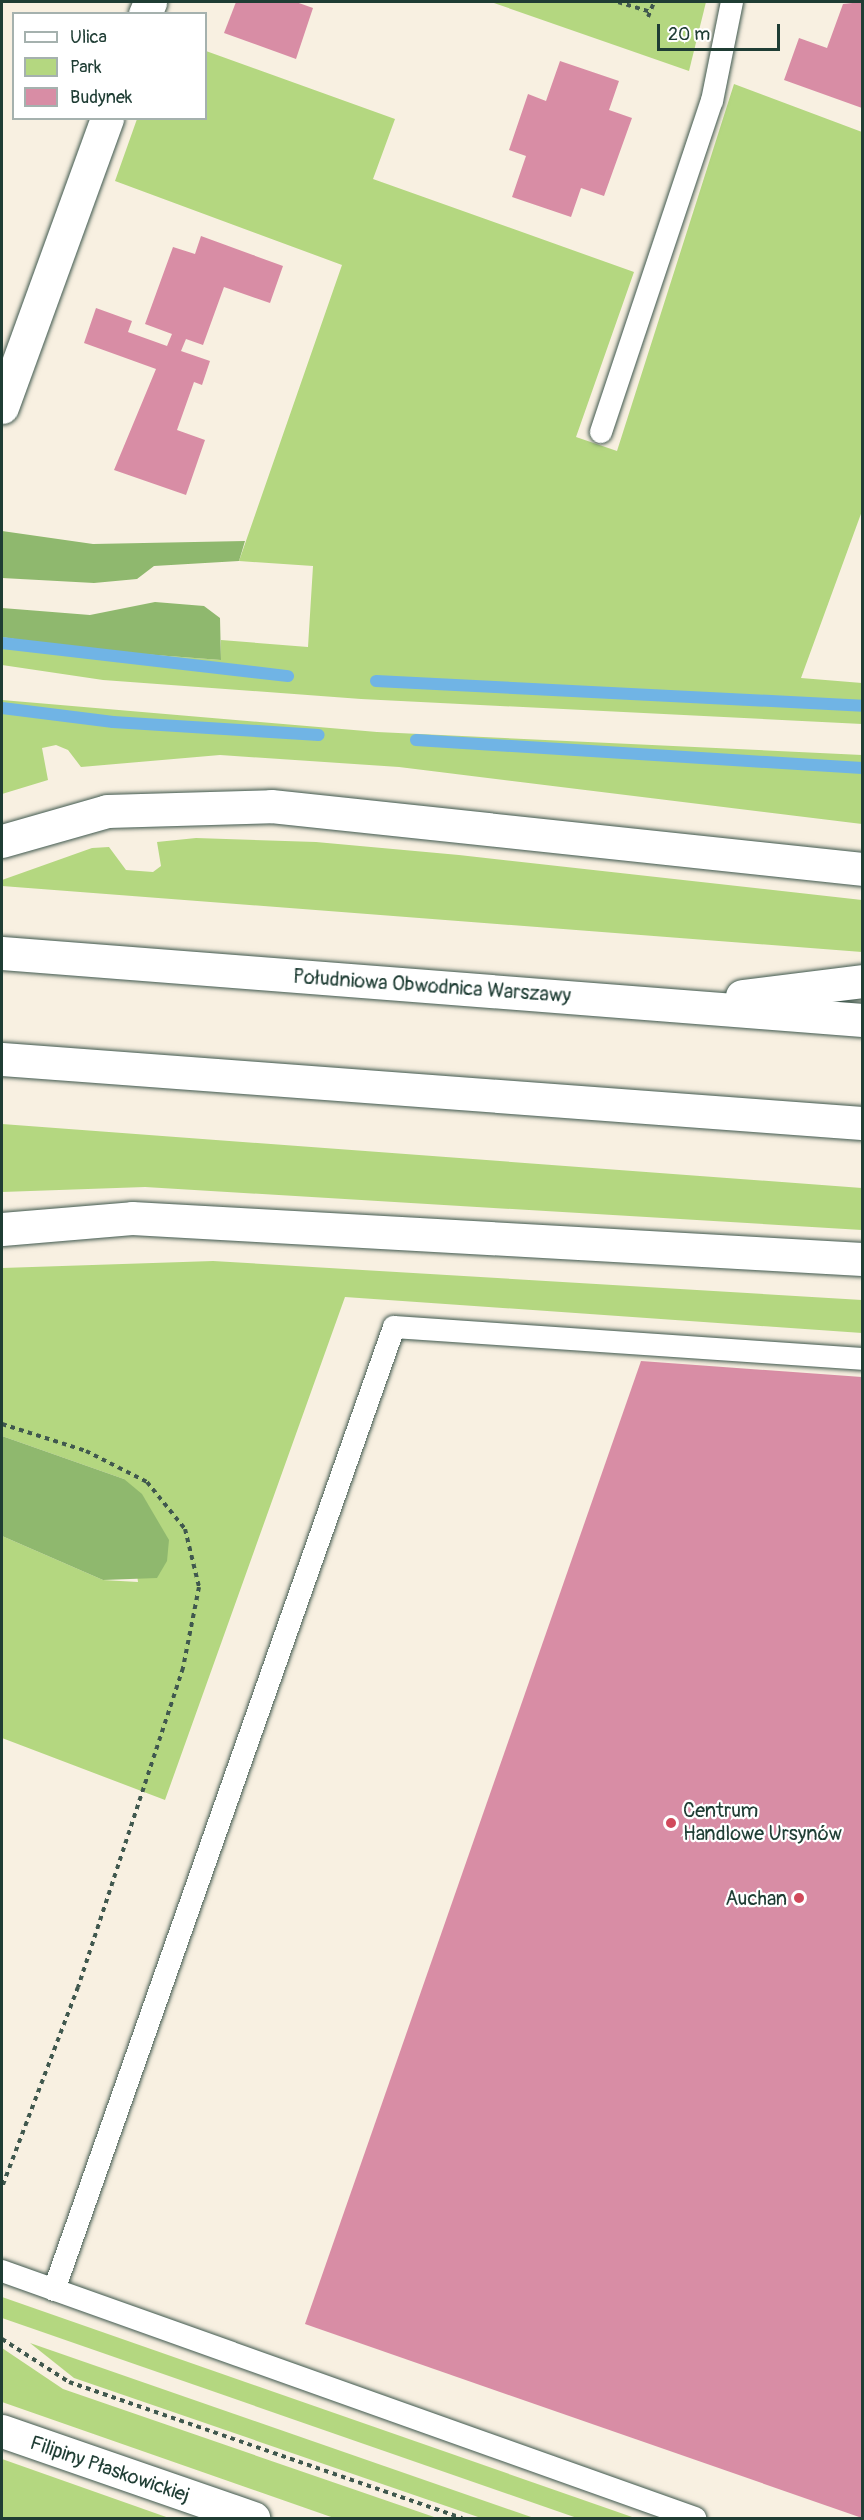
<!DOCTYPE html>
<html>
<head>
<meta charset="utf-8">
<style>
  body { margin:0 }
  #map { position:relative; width:864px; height:2520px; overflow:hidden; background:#f8f0e1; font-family:Pangolin,sans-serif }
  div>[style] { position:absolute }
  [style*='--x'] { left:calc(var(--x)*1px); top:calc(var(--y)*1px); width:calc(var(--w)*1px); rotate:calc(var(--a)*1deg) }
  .green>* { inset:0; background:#b4d780 }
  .forest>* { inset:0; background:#8fb86e }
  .stream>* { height:12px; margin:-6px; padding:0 6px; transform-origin:6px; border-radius:6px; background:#70b4e5 }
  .building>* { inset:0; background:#d88da5 }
  .path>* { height:4px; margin-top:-2px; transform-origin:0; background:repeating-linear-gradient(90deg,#40584e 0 4.5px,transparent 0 9px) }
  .roads { filter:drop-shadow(0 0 2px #40584e) drop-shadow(0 0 2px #40584e) }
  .lane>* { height:22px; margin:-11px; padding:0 11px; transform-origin:11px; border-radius:11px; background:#fff }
  .street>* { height:33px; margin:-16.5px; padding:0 16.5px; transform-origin:16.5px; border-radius:16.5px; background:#fff }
  .secondary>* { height:33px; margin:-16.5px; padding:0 16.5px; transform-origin:16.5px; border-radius:16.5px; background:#fff }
  .highway>* { height:33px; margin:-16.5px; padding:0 16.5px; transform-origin:16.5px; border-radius:16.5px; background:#fff }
  .dots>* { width:16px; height:16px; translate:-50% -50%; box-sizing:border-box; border:3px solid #fff; border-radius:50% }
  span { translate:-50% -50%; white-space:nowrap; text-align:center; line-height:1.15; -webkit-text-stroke:4.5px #fff; paint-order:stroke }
  .street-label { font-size:20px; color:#1f3d34 }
  .poi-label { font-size:20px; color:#1f3d34 }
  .left { translate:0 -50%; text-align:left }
  .right { translate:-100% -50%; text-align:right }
  .frame { position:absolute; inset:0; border:3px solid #1f3d34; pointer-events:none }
  .legend { position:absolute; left:12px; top:12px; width:195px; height:108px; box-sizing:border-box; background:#fff; border:2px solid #a5b1ae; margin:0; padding:8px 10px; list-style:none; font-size:18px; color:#1f3d34 }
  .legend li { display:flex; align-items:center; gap:12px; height:30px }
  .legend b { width:30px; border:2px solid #a5b1ae }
  .scale { position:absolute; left:657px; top:24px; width:123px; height:27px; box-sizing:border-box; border:3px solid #1f3d34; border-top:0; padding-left:8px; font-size:18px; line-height:21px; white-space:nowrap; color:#1f3d34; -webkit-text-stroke:4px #fff; paint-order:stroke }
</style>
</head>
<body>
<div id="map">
  <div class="green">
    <i style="clip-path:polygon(491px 2px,706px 2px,689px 71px)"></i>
    <i style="clip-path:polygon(206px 51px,395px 119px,373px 179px,634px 272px,576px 437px,617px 451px,734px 84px,862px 132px,862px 511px,801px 678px,862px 683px,862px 724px,361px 699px,103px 680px,2px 665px,2px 637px,76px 649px,221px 660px,221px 640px,308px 647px,313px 566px,239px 561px,342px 265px,115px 181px,137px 119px,206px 118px)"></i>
    <i style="clip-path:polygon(2px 700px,377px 732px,862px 755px,862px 824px,399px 767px,220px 755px,81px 767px,68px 750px,56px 745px,42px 748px,48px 780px,2px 794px)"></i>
    <i style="clip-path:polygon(196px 838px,316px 842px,459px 855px,862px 900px,862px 952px,2px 886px,2px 880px,92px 848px,109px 847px,126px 870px,153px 872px,161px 866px,157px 842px)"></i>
    <i style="clip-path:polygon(2px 1124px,862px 1188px,862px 1230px,145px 1187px,2px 1192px)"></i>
    <i style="clip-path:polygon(213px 1261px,862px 1300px,862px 1333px,345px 1297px,165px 1800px,2px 1738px,2px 1536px,103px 1580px,138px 1582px,124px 1479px,2px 1436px,2px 1268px)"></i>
    <i style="clip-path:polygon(2px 2297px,635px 2518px,577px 2518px,2px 2318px)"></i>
    <i style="clip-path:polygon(30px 2343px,534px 2518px,481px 2518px,74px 2378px)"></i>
    <i style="clip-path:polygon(2px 2348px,63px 2389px,437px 2518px,334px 2518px,2px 2402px)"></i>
    <i style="clip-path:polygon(2px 2459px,169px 2518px,2px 2518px)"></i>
  </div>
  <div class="forest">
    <i style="clip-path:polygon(2px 531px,93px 544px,245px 541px,239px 561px,154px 566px,137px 579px,94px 583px,2px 578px)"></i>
    <i style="clip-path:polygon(155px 602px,204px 606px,220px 618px,221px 660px,76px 649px,2px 637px,2px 608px,90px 615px)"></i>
    <i style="clip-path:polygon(2px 1436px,124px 1479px,142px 1494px,169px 1540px,167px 1561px,157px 1578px,103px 1580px,2px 1536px)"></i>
  </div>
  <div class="stream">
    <i style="--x:2;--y:643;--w:288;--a:6.6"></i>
    <i style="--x:376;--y:681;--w:487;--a:2.9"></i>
    <i style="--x:2;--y:708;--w:112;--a:7.2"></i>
    <i style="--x:113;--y:722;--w:206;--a:3.6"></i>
    <i style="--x:416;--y:740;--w:447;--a:3.6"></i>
  </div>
  <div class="building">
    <i style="clip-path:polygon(236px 2px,296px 2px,313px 8px,296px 59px,224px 33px)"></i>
    <i style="clip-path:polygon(862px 2px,862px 108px,784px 80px,799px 38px,827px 48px,843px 4px)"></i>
    <i style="clip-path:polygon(560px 61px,619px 81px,609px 110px,632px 118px,604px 196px,581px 188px,571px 217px,512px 197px,526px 156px,509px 150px,528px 94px,546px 101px)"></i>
    <i style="clip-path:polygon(201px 236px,283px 266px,270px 303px,224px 287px,203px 345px,186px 339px,181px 351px,210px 361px,202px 385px,194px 382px,177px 430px,205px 440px,186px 495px,114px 470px,156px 369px,84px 343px,96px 308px,132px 321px,128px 332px,167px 346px,172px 334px,145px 324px,173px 247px,195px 254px)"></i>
    <i style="clip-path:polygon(641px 1361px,862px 1377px,862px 2518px,305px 2324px)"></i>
  </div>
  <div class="path">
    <i style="--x:618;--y:2;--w:34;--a:17"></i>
    <i style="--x:648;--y:17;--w:16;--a:-68"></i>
    <i style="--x:2;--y:1424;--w:88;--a:17.8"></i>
    <i style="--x:86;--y:1451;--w:68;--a:26.9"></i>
    <i style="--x:147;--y:1482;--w:60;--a:51"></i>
    <i style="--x:185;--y:1529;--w:60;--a:76.4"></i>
    <i style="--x:199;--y:1587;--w:83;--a:101.2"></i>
    <i style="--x:183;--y:1668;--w:336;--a:108.2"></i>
    <i style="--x:78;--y:1987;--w:214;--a:110.8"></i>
    <i style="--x:2;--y:2339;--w:80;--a:32.7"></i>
    <i style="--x:69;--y:2382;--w:416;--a:19.1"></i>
  </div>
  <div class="roads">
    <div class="lane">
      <i style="--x:601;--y:432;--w:349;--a:-71.5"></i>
      <i style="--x:712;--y:101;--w:101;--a:-78.6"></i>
      <i style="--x:2;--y:2271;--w:736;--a:19.62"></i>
      <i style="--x:54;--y:2290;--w:1021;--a:-70.55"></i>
      <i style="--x:394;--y:1327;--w:469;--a:3.9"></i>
    </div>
    <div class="street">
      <i style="--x:145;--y:14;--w:13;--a:-67"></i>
      <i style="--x:2;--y:407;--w:307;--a:-70"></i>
    </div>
    <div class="secondary">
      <i style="--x:2;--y:2431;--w:266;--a:19.1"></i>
    </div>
    <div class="highway">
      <i style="--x:2;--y:841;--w:109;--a:-15.9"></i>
      <i style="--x:107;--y:811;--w:164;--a:-1.7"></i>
      <i style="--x:271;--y:806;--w:594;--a:6.08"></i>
      <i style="--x:2;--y:953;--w:863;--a:4.45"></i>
      <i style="--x:742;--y:996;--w:121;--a:-7.1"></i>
      <i style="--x:2;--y:1059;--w:862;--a:4.26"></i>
      <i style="--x:2;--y:1229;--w:130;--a:-4.8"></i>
      <i style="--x:132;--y:1218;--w:731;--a:3.21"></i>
    </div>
  </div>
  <div class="dots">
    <i style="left:671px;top:1823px;background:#d1495b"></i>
    <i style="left:799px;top:1898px;background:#d1495b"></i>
  </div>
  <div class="street-label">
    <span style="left:432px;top:986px;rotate:4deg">Południowa Obwodnica Warszawy</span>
    <span style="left:110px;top:2469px;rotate:19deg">Filipiny Płaskowickiej</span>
  </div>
  <div class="poi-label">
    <span class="left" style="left:683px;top:1822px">Centrum<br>Handlowe Ursynów</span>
    <span class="right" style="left:787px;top:1898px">Auchan</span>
  </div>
  <div class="frame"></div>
  <ul class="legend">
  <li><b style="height:8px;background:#fff"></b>Ulica</li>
  <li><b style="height:16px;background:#b4d780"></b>Park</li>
  <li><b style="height:16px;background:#d88da5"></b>Budynek</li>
  </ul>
  <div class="scale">20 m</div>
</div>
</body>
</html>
